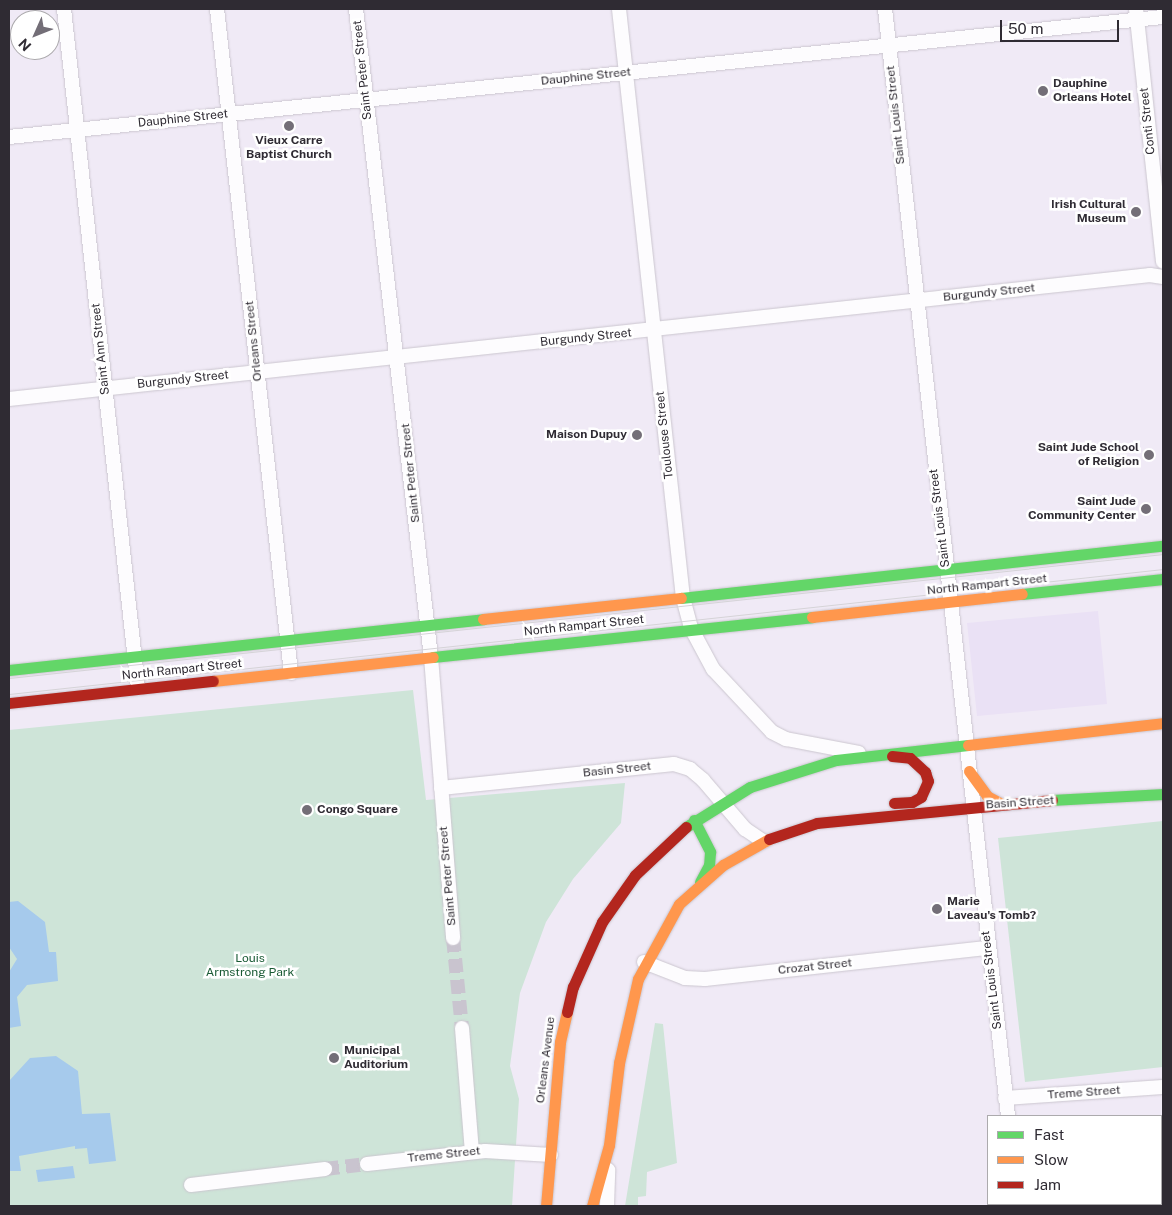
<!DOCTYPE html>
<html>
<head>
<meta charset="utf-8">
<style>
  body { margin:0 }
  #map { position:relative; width:1172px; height:1215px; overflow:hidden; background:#f0eaf6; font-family:"Public Sans",sans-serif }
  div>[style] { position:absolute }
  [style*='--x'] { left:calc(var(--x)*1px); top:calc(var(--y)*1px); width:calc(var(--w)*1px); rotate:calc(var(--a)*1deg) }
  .built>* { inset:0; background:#eae1f5 }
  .green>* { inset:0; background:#cee4d8 }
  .water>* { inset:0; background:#a6caec }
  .street-tunnel>* { height:14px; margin-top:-7px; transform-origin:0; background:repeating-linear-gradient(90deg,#c9c4cf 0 14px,transparent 0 21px) }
  .roads { filter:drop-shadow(0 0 1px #cbc6cf) drop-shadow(0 0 1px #cbc6cf) }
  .street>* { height:14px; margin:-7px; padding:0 7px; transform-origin:7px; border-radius:7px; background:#fdfcfe }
  .fast>* { height:11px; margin:-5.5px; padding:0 5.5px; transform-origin:5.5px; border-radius:5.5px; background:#63d668 }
  .slow>* { height:11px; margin:-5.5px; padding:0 5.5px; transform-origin:5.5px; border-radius:5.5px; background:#ff974d }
  .jam>* { height:11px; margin:-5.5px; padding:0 5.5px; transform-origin:5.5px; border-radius:5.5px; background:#b3261e }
  .tram>* { height:1px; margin:-0.5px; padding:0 0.5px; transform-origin:0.5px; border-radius:0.5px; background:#d5d3d7 }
  .dots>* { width:14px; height:14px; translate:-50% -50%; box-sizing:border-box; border:2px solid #fff; border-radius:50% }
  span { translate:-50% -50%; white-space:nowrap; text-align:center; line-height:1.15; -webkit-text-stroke:5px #fff; paint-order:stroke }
  .street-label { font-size:12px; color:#2f2b33 }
  .poi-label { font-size:12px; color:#2f2b33; font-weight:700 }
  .left { translate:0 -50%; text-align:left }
  .right { translate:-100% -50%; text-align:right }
  .park-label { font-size:12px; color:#195a34 }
  .frame { position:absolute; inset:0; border:10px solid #2f2b33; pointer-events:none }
  .legend { position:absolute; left:987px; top:1115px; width:175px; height:90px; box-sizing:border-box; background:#fff; border:1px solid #acaaad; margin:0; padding:6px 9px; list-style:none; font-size:15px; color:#2f2b33 }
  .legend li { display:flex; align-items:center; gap:10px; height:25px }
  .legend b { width:25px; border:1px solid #acaaad }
  .north { position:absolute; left:10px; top:10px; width:50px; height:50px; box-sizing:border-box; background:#fff; border:1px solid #acaaad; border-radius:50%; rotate:226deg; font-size:14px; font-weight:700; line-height:20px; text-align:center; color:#2f2b33 }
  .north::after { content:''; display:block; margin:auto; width:18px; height:22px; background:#736e77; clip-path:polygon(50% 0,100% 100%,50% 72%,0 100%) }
  .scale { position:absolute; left:1000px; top:20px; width:119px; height:22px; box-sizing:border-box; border:2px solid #2f2b33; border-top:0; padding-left:6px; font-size:15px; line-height:18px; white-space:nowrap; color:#2f2b33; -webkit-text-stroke:4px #fff; paint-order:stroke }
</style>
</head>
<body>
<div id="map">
  <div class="built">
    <i style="clip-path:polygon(1098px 611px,1107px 704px,977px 716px,967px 623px)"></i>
  </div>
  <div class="green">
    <i style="clip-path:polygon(413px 690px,426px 800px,625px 783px,621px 823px,573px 879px,546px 922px,520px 993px,510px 1066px,519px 1099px,512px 1206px,9px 1206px,9px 730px)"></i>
    <i style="clip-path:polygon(1163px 821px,1163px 1067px,1025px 1082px,998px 838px)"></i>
    <i style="clip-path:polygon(655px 1023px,663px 1024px,677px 1163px,647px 1172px,646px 1196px,638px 1197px,638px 1206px,625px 1206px)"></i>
  </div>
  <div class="water">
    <i style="clip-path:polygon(18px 901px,45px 922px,49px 952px,56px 952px,58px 981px,27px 985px,17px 997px,21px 1026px,9px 1028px,9px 972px,17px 959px,9px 947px,9px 902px)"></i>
    <i style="clip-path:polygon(56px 1056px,78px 1071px,82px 1114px,110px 1113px,116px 1161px,89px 1164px,87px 1148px,75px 1149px,75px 1146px,19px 1156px,21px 1171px,9px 1171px,9px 1081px,30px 1058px)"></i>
    <i style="clip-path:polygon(73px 1166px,75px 1178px,38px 1182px,36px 1170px)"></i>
  </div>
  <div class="street-tunnel">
    <i style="--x:453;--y:938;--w:90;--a:84.3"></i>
    <i style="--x:325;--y:1169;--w:42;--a:-6.8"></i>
  </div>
  <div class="roads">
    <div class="street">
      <i style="--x:64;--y:9;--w:683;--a:83.78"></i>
      <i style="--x:217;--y:9;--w:668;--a:83.64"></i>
      <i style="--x:356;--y:9;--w:652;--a:83.4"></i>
      <i style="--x:431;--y:657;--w:282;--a:85.5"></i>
      <i style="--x:619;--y:9;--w:592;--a:83.8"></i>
      <i style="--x:683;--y:598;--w:31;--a:75"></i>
      <i style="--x:691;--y:628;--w:47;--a:61.8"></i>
      <i style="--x:713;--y:669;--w:86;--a:46.9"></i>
      <i style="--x:772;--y:732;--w:16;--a:27"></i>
      <i style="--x:786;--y:739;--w:74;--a:10.9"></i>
      <i style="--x:885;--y:9;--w:1114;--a:83.66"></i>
      <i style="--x:1136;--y:9;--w:254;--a:83.9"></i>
      <i style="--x:9;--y:137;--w:1160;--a:-5.94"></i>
      <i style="--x:9;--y:399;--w:1148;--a:-6.2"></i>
      <i style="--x:1150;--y:275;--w:13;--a:9"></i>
      <i style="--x:441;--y:788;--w:234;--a:-5.9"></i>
      <i style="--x:674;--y:764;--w:17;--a:17"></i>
      <i style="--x:690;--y:769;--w:17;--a:40"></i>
      <i style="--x:703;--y:780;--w:65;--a:49.4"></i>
      <i style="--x:745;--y:829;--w:22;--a:34"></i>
      <i style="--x:644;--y:962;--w:44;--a:21.3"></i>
      <i style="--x:685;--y:978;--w:20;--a:3"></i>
      <i style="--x:705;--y:979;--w:285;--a:-6.3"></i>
      <i style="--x:462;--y:1028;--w:124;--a:85.4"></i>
      <i style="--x:1005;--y:1098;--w:158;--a:-4"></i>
      <i style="--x:367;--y:1164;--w:119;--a:-6.3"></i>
      <i style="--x:485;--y:1151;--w:66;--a:3.5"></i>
      <i style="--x:191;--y:1185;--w:135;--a:-6.8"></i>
      <i style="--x:1018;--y:1204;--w:2;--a:90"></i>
      <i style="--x:607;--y:1206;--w:36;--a:-88"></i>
    </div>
    <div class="fast">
      <i style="--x:1022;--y:594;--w:142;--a:-6.1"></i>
      <i style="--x:681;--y:598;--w:485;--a:-6.2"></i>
      <i style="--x:433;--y:657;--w:381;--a:-6"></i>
      <i style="--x:9;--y:670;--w:477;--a:-6.1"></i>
      <i style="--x:1052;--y:800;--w:111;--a:-3.1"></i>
      <i style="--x:694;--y:820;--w:36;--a:63"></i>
      <i style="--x:710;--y:852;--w:13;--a:94"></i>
      <i style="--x:709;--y:865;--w:19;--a:118"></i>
      <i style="--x:686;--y:827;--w:75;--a:-32"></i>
      <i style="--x:750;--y:787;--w:90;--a:-17.4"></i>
      <i style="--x:836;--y:760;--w:133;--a:-6.5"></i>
    </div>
    <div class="slow">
      <i style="--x:812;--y:617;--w:211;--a:-6.3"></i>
      <i style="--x:483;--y:619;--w:199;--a:-6.1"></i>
      <i style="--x:213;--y:681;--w:221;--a:-6.2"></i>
      <i style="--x:968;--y:745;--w:196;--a:-6.4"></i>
      <i style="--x:969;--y:771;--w:31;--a:54"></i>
      <i style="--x:987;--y:796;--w:15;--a:28"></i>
      <i style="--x:546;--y:1206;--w:165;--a:-85.1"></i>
      <i style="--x:560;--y:1042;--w:31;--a:-77"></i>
      <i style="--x:592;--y:1206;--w:63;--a:-74.4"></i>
      <i style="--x:609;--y:1145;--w:83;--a:-83"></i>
      <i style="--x:619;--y:1063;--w:86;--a:-77.3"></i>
      <i style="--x:638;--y:979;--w:85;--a:-61.3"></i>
      <i style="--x:679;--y:904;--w:59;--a:-41.6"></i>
      <i style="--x:723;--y:865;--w:53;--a:-29.5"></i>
    </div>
    <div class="jam">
      <i style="--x:9;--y:703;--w:205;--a:-6.2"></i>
      <i style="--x:892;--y:756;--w:18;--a:6"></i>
      <i style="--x:910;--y:758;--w:21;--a:43"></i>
      <i style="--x:925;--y:772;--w:9;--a:72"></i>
      <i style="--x:928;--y:781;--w:17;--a:114"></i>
      <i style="--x:921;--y:797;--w:10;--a:151"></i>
      <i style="--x:912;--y:802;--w:18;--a:177"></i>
      <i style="--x:769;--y:839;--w:51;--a:-18.4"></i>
      <i style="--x:817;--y:823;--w:236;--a:-5.6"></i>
      <i style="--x:567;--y:1012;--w:26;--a:-77"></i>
      <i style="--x:573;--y:987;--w:71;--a:-66"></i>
      <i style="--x:602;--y:922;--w:57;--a:-54.9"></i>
      <i style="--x:635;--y:875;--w:70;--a:-43.3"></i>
    </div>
  </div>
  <div class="tram">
    <i style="--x:9;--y:678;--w:1161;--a:-6.13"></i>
    <i style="--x:9;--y:694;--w:1161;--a:-6.18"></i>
  </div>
  <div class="dots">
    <i style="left:1043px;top:91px;background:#736e77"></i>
    <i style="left:289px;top:126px;background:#736e77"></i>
    <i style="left:1136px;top:212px;background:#736e77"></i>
    <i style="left:637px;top:435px;background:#736e77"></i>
    <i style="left:1149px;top:455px;background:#736e77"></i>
    <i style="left:1146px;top:509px;background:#736e77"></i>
    <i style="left:307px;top:810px;background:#736e77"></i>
    <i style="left:937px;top:909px;background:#736e77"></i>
    <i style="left:334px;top:1058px;background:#736e77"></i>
  </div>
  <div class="street-label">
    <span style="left:363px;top:70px;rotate:-96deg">Saint Peter Street</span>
    <span style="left:586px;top:77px;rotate:-6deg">Dauphine Street</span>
    <span style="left:896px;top:115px;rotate:-96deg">Saint Louis Street</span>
    <span style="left:183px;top:119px;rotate:-6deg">Dauphine Street</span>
    <span style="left:1148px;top:121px;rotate:-96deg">Conti Street</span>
    <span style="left:989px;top:293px;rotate:-6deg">Burgundy Street</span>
    <span style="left:586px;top:338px;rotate:-6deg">Burgundy Street</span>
    <span style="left:254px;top:341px;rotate:-96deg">Orleans Street</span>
    <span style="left:101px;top:349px;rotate:-96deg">Saint Ann Street</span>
    <span style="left:183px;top:380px;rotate:-6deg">Burgundy Street</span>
    <span style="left:665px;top:435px;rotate:-96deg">Toulouse Street</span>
    <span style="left:411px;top:473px;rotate:-96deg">Saint Peter Street</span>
    <span style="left:940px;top:518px;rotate:-97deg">Saint Louis Street</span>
    <span style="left:987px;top:585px;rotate:-6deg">North Rampart Street</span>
    <span style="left:584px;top:626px;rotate:-6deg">North Rampart Street</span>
    <span style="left:182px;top:670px;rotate:-6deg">North Rampart Street</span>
    <span style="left:617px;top:770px;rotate:-6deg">Basin Street</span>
    <span style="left:1020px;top:803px;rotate:-4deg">Basin Street</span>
    <span style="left:448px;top:876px;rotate:-95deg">Saint Peter Street</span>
    <span style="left:815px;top:967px;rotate:-6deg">Crozat Street</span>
    <span style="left:992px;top:980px;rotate:-97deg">Saint Louis Street</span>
    <span style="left:546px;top:1060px;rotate:-83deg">Orleans Avenue</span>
    <span style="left:1084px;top:1093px;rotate:-4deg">Treme Street</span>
    <span style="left:444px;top:1155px;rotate:-6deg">Treme Street</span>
  </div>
  <div class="poi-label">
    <span class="left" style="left:1053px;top:91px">Dauphine<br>Orleans Hotel</span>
    <span style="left:289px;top:148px">Vieux Carre<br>Baptist Church</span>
    <span class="right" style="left:1126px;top:212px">Irish Cultural<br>Museum</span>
    <span class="right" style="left:627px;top:435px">Maison Dupuy</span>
    <span class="right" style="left:1139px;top:455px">Saint Jude School<br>of Religion</span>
    <span class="right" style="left:1136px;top:509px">Saint Jude<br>Community Center</span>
    <span class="left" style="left:317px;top:810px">Congo Square</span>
    <span class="left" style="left:947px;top:909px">Marie<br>Laveau's Tomb?</span>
    <span class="left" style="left:344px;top:1058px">Municipal<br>Auditorium</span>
  </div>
  <div class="park-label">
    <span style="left:250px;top:966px">Louis<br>Armstrong Park</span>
  </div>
  <div class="frame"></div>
  <ul class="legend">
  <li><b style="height:6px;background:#63d668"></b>Fast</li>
  <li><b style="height:6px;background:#ff974d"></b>Slow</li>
  <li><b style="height:6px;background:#b3261e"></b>Jam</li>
  </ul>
  <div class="north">N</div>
  <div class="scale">50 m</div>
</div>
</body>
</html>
